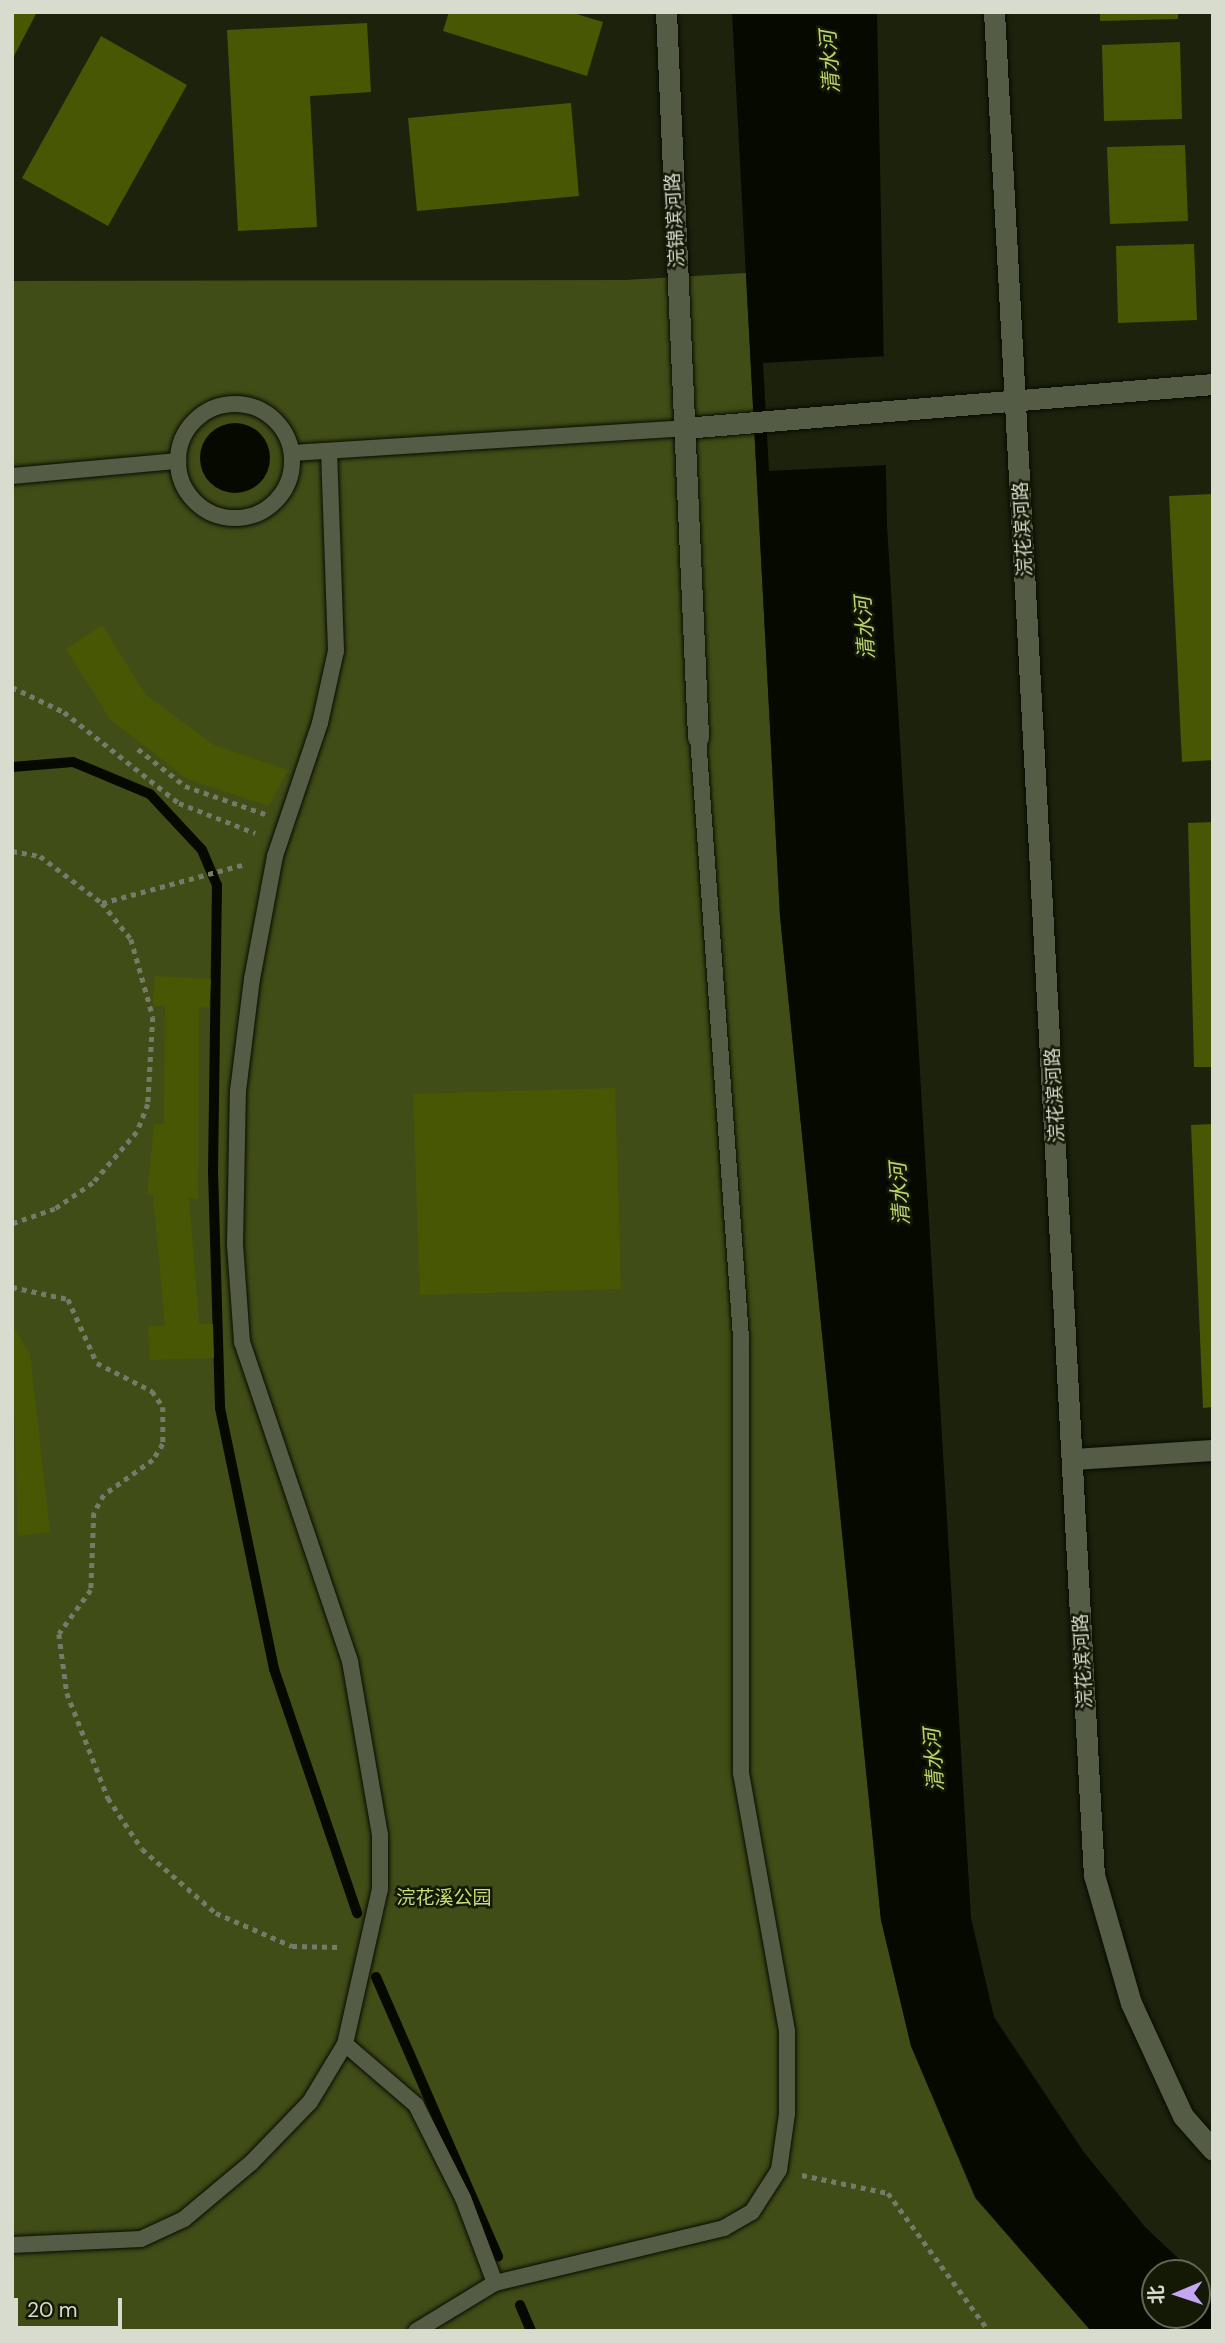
<!DOCTYPE html>
<html>
<head>
<meta charset="utf-8">
<style>
  body { margin:0 }
  #map { position:relative; width:1225px; height:2343px; overflow:hidden; background:#1d220d; font-family:"DM Sans","Noto Sans SC",sans-serif }
  div>[style] { position:absolute }
  [style*='--x'] { left:calc(var(--x)*1px); top:calc(var(--y)*1px); width:calc(var(--w)*1px); rotate:calc(var(--a)*1deg) }
  .green>* { inset:0; background:#414d17 }
  .water>* { inset:0; background:#060900 }
  .round { border-radius:50% }
  .pier>* { inset:0; background:#1d220d }
  .stream>* { height:10px; margin:-5px; padding:0 5px; transform-origin:5px; border-radius:5px; background:#060900 }
  .building>* { inset:0; background:#485703 }
  .path>* { height:4.5px; margin-top:-2.25px; transform-origin:0; background:repeating-linear-gradient(90deg,#767a69 0 5px,transparent 0 10px) }
  .roads { filter:drop-shadow(0 0 2px #080b00) drop-shadow(0 0 2px #080b00) }
  .service>* { height:16px; margin:-8px; padding:0 8px; transform-origin:8px; border-radius:8px; background:#555c45 }
  .service>.ring { margin:-8px; padding:0; box-sizing:content-box; background:none; border:16px solid #555c45; border-radius:50% }
  .minor>* { height:21px; margin:-10.5px; padding:0 10.5px; transform-origin:10.5px; border-radius:10.5px; background:#555c45 }
  span { translate:-50% -50%; white-space:nowrap; text-align:center; line-height:1.15; -webkit-text-stroke:5px #141905; paint-order:stroke }
  .street-label { font-size:19px; color:#d8dccf }
  .park-label { font-size:19px; color:#c6df79 }
  .water-label { font-size:21px; color:#bbd46e; font-style:italic }
  .frame { position:absolute; inset:0; border:14px solid #d8dccf; pointer-events:none }
  .north { position:absolute; left:1141px; top:2259px; width:70px; height:70px; box-sizing:border-box; background:#141905; border:2px solid #626756; border-radius:50%; rotate:268deg; font-size:19px; font-weight:700; line-height:28px; text-align:center; color:#d8dccf }
  .north::after { content:''; display:block; margin:auto; width:24px; height:32px; background:#c3a7f2; clip-path:polygon(50% 0,100% 100%,50% 72%,0 100%) }
  .scale { position:absolute; left:14px; top:2298px; width:108px; height:32px; box-sizing:border-box; border:4px solid #d8dccf; border-top:0; padding-left:9px; font-size:21px; line-height:24px; white-space:nowrap; color:#d8dccf; -webkit-text-stroke:5px #141905; paint-order:stroke }
</style>
</head>
<body>
<div id="map">
  <div class="green">
    <i style="clip-path:polygon(746px 273px,780px 916px,881px 1920px,911px 2046px,975px 2198px,1091px 2331px,12px 2331px,12px 281px,625px 280px)"></i>
  </div>
  <div class="water">
    <i style="clip-path:polygon(732px 12px,877px 12px,887px 525px,971px 1918px,994px 2017px,1083px 2151px,1145px 2227px,1194px 2273px,1155px 2273px,1155px 2315px,1197px 2315px,1197px 2276px,1213px 2291px,1213px 2331px,1091px 2331px,976px 2198px,911px 2046px,881px 1920px,780px 916px)"></i>
    <i class="round" style="left:200px;top:423px;width:70px;height:70px"></i>
  </div>
  <div class="pier">
    <i style="clip-path:polygon(887px 356px,889px 465px,769px 471px,763px 363px)"></i>
  </div>
  <div class="stream">
    <i style="--x:12;--y:767;--w:61;--a:-4.7"></i>
    <i style="--x:73;--y:762;--w:83;--a:22.6"></i>
    <i style="--x:150;--y:794;--w:76;--a:47.1"></i>
    <i style="--x:202;--y:850;--w:38;--a:67"></i>
    <i style="--x:217;--y:885;--w:286;--a:90.8"></i>
    <i style="--x:213;--y:1171;--w:237;--a:88.3"></i>
    <i style="--x:220;--y:1408;--w:267;--a:78.3"></i>
    <i style="--x:274;--y:1669;--w:258;--a:71.2"></i>
    <i style="--x:376;--y:1977;--w:305;--a:66.4"></i>
    <i style="--x:520;--y:2305;--w:28;--a:67"></i>
  </div>
  <div class="building">
    <i style="clip-path:polygon(12px 12px,37px 12px,12px 60px)"></i>
    <i style="clip-path:polygon(449px 12px,570px 12px,603px 22px,587px 76px,443px 31px)"></i>
    <i style="clip-path:polygon(1100px 12px,1178px 12px,1178px 19px,1100px 21px)"></i>
    <i style="clip-path:polygon(367px 23px,371px 92px,310px 96px,317px 227px,238px 231px,227px 30px)"></i>
    <i style="clip-path:polygon(101px 36px,187px 85px,108px 226px,22px 178px)"></i>
    <i style="clip-path:polygon(1180px 42px,1182px 119px,1104px 121px,1102px 45px)"></i>
    <i style="clip-path:polygon(571px 103px,579px 196px,417px 211px,408px 118px)"></i>
    <i style="clip-path:polygon(1185px 145px,1188px 221px,1110px 224px,1107px 147px)"></i>
    <i style="clip-path:polygon(1194px 244px,1197px 320px,1118px 323px,1116px 246px)"></i>
    <i style="clip-path:polygon(1213px 494px,1213px 760px,1182px 762px,1169px 496px)"></i>
    <i style="clip-path:polygon(102px 625px,146px 695px,214px 745px,288px 770px,269px 806px,187px 779px,110px 719px,66px 649px)"></i>
    <i style="clip-path:polygon(1213px 822px,1213px 1067px,1194px 1067px,1188px 823px)"></i>
    <i style="clip-path:polygon(155px 976px,211px 979px,209px 1008px,199px 1007px,198px 1199px,189px 1198px,199px 1324px,213px 1324px,214px 1358px,150px 1360px,148px 1326px,165px 1326px,153px 1195px,147px 1195px,154px 1124px,164px 1124px,165px 1006px,153px 1006px)"></i>
    <i style="clip-path:polygon(615px 1088px,621px 1289px,420px 1295px,413px 1094px)"></i>
    <i style="clip-path:polygon(1213px 1124px,1213px 1407px,1203px 1408px,1191px 1125px)"></i>
    <i style="clip-path:polygon(12px 1324px,30px 1354px,50px 1532px,18px 1536px)"></i>
  </div>
  <div class="path">
    <i style="--x:12;--y:687;--w:58;--a:25.7"></i>
    <i style="--x:64;--y:712;--w:147;--a:38.4"></i>
    <i style="--x:179;--y:803;--w:82;--a:21.5"></i>
    <i style="--x:138;--y:749;--w:60;--a:38.2"></i>
    <i style="--x:185;--y:786;--w:85;--a:19.3"></i>
    <i style="--x:12;--y:851;--w:28;--a:10"></i>
    <i style="--x:40;--y:856;--w:78;--a:37.2"></i>
    <i style="--x:102;--y:903;--w:46;--a:51.1"></i>
    <i style="--x:131;--y:939;--w:81;--a:74.2"></i>
    <i style="--x:153;--y:1017;--w:87;--a:93.3"></i>
    <i style="--x:148;--y:1104;--w:30;--a:111"></i>
    <i style="--x:137;--y:1132;--w:67;--a:130.8"></i>
    <i style="--x:93;--y:1183;--w:46;--a:145.6"></i>
    <i style="--x:55;--y:1209;--w:46;--a:160.8"></i>
    <i style="--x:102;--y:903;--w:149;--a:-15.2"></i>
    <i style="--x:12;--y:1287;--w:57;--a:12.1"></i>
    <i style="--x:68;--y:1299;--w:70;--a:65.6"></i>
    <i style="--x:97;--y:1363;--w:62;--a:27"></i>
    <i style="--x:152;--y:1391;--w:19;--a:55"></i>
    <i style="--x:163;--y:1407;--w:37;--a:90"></i>
    <i style="--x:163;--y:1444;--w:19;--a:122"></i>
    <i style="--x:153;--y:1460;--w:60;--a:144.5"></i>
    <i style="--x:104;--y:1495;--w:21;--a:119"></i>
    <i style="--x:94;--y:1513;--w:77;--a:92.2"></i>
    <i style="--x:91;--y:1590;--w:54;--a:126"></i>
    <i style="--x:59;--y:1634;--w:60;--a:82.3"></i>
    <i style="--x:67;--y:1693;--w:113;--a:68.7"></i>
    <i style="--x:108;--y:1798;--w:61;--a:56.3"></i>
    <i style="--x:142;--y:1849;--w:98;--a:40.9"></i>
    <i style="--x:216;--y:1913;--w:83;--a:23.5"></i>
    <i style="--x:292;--y:1946;--w:48;--a:1.2"></i>
    <i style="--x:802;--y:2175;--w:88;--a:11.8"></i>
    <i style="--x:888;--y:2193;--w:171;--a:53.8"></i>
  </div>
  <div class="roads">
    <div class="service">
      <i class="ring" style="left:178px;top:404px;width:98px;height:98px"></i>
      <i style="--x:292;--y:453;--w:393;--a:-3.6"></i>
      <i style="--x:12;--y:476;--w:167;--a:-5.2"></i>
      <i style="--x:345;--y:2044;--w:94;--a:40.7"></i>
      <i style="--x:416;--y:2105;--w:104;--a:63.2"></i>
      <i style="--x:463;--y:2198;--w:91;--a:69.4"></i>
      <i style="--x:12;--y:2245;--w:129;--a:-2.7"></i>
      <i style="--x:141;--y:2239;--w:47;--a:-24.9"></i>
      <i style="--x:184;--y:2219;--w:87;--a:-39.9"></i>
      <i style="--x:251;--y:2163;--w:85;--a:-46"></i>
      <i style="--x:310;--y:2102;--w:68;--a:-58.9"></i>
      <i style="--x:345;--y:2044;--w:159;--a:-77.3"></i>
      <i style="--x:380;--y:1889;--w:54;--a:-90"></i>
      <i style="--x:380;--y:1835;--w:177;--a:-99.8"></i>
      <i style="--x:350;--y:1661;--w:337;--a:-108.7"></i>
      <i style="--x:242;--y:1342;--w:97;--a:-94.1"></i>
      <i style="--x:235;--y:1245;--w:154;--a:-88.9"></i>
      <i style="--x:238;--y:1091;--w:113;--a:-82.9"></i>
      <i style="--x:252;--y:979;--w:125;--a:-79.4"></i>
      <i style="--x:275;--y:856;--w:140;--a:-71.3"></i>
      <i style="--x:320;--y:723;--w:74;--a:-77.5"></i>
      <i style="--x:336;--y:651;--w:198;--a:-92"></i>
      <i style="--x:416;--y:2331;--w:92;--a:-31.3"></i>
      <i style="--x:495;--y:2283;--w:236;--a:-13.5"></i>
      <i style="--x:724;--y:2228;--w:32;--a:-30"></i>
      <i style="--x:752;--y:2212;--w:50;--a:-57.3"></i>
      <i style="--x:779;--y:2170;--w:57;--a:-81.9"></i>
      <i style="--x:787;--y:2114;--w:83;--a:-90"></i>
      <i style="--x:787;--y:2031;--w:262;--a:-100.1"></i>
      <i style="--x:741;--y:1773;--w:435;--a:-90"></i>
      <i style="--x:741;--y:1338;--w:603;--a:-94.09"></i>
    </div>
    <div class="minor">
      <i style="--x:666;--y:12;--w:726;--a:87.47"></i>
      <i style="--x:994;--y:12;--w:1866;--a:86.93"></i>
      <i style="--x:1094;--y:1875;--w:133;--a:73.9"></i>
      <i style="--x:1131;--y:2003;--w:124;--a:65.3"></i>
      <i style="--x:1183;--y:2116;--w:45;--a:48.6"></i>
      <i style="--x:684;--y:428;--w:531;--a:-4.75"></i>
      <i style="--x:1073;--y:1459;--w:140;--a:-3.7"></i>
    </div>
  </div>
  <div class="street-label">
    <span style="left:675px;top:220px;rotate:-93deg">浣锦滨河路</span>
    <span style="left:1023px;top:529px;rotate:-93deg">浣花滨河路</span>
    <span style="left:1055px;top:1095px;rotate:-93deg">浣花滨河路</span>
    <span style="left:1083px;top:1661px;rotate:-93deg">浣花滨河路</span>
  </div>
  <div class="park-label">
    <span style="left:444px;top:1898px">浣花溪公园</span>
  </div>
  <div class="water-label">
    <span style="left:830px;top:62px;rotate:-94deg">清水河</span>
    <span style="left:865px;top:628px;rotate:-94deg">清水河</span>
    <span style="left:900px;top:1194px;rotate:-94deg">清水河</span>
    <span style="left:934px;top:1760px;rotate:-94deg">清水河</span>
  </div>
  <div class="frame"></div>
  <div class="north">北</div>
  <div class="scale">20 m</div>
</div>
</body>
</html>
